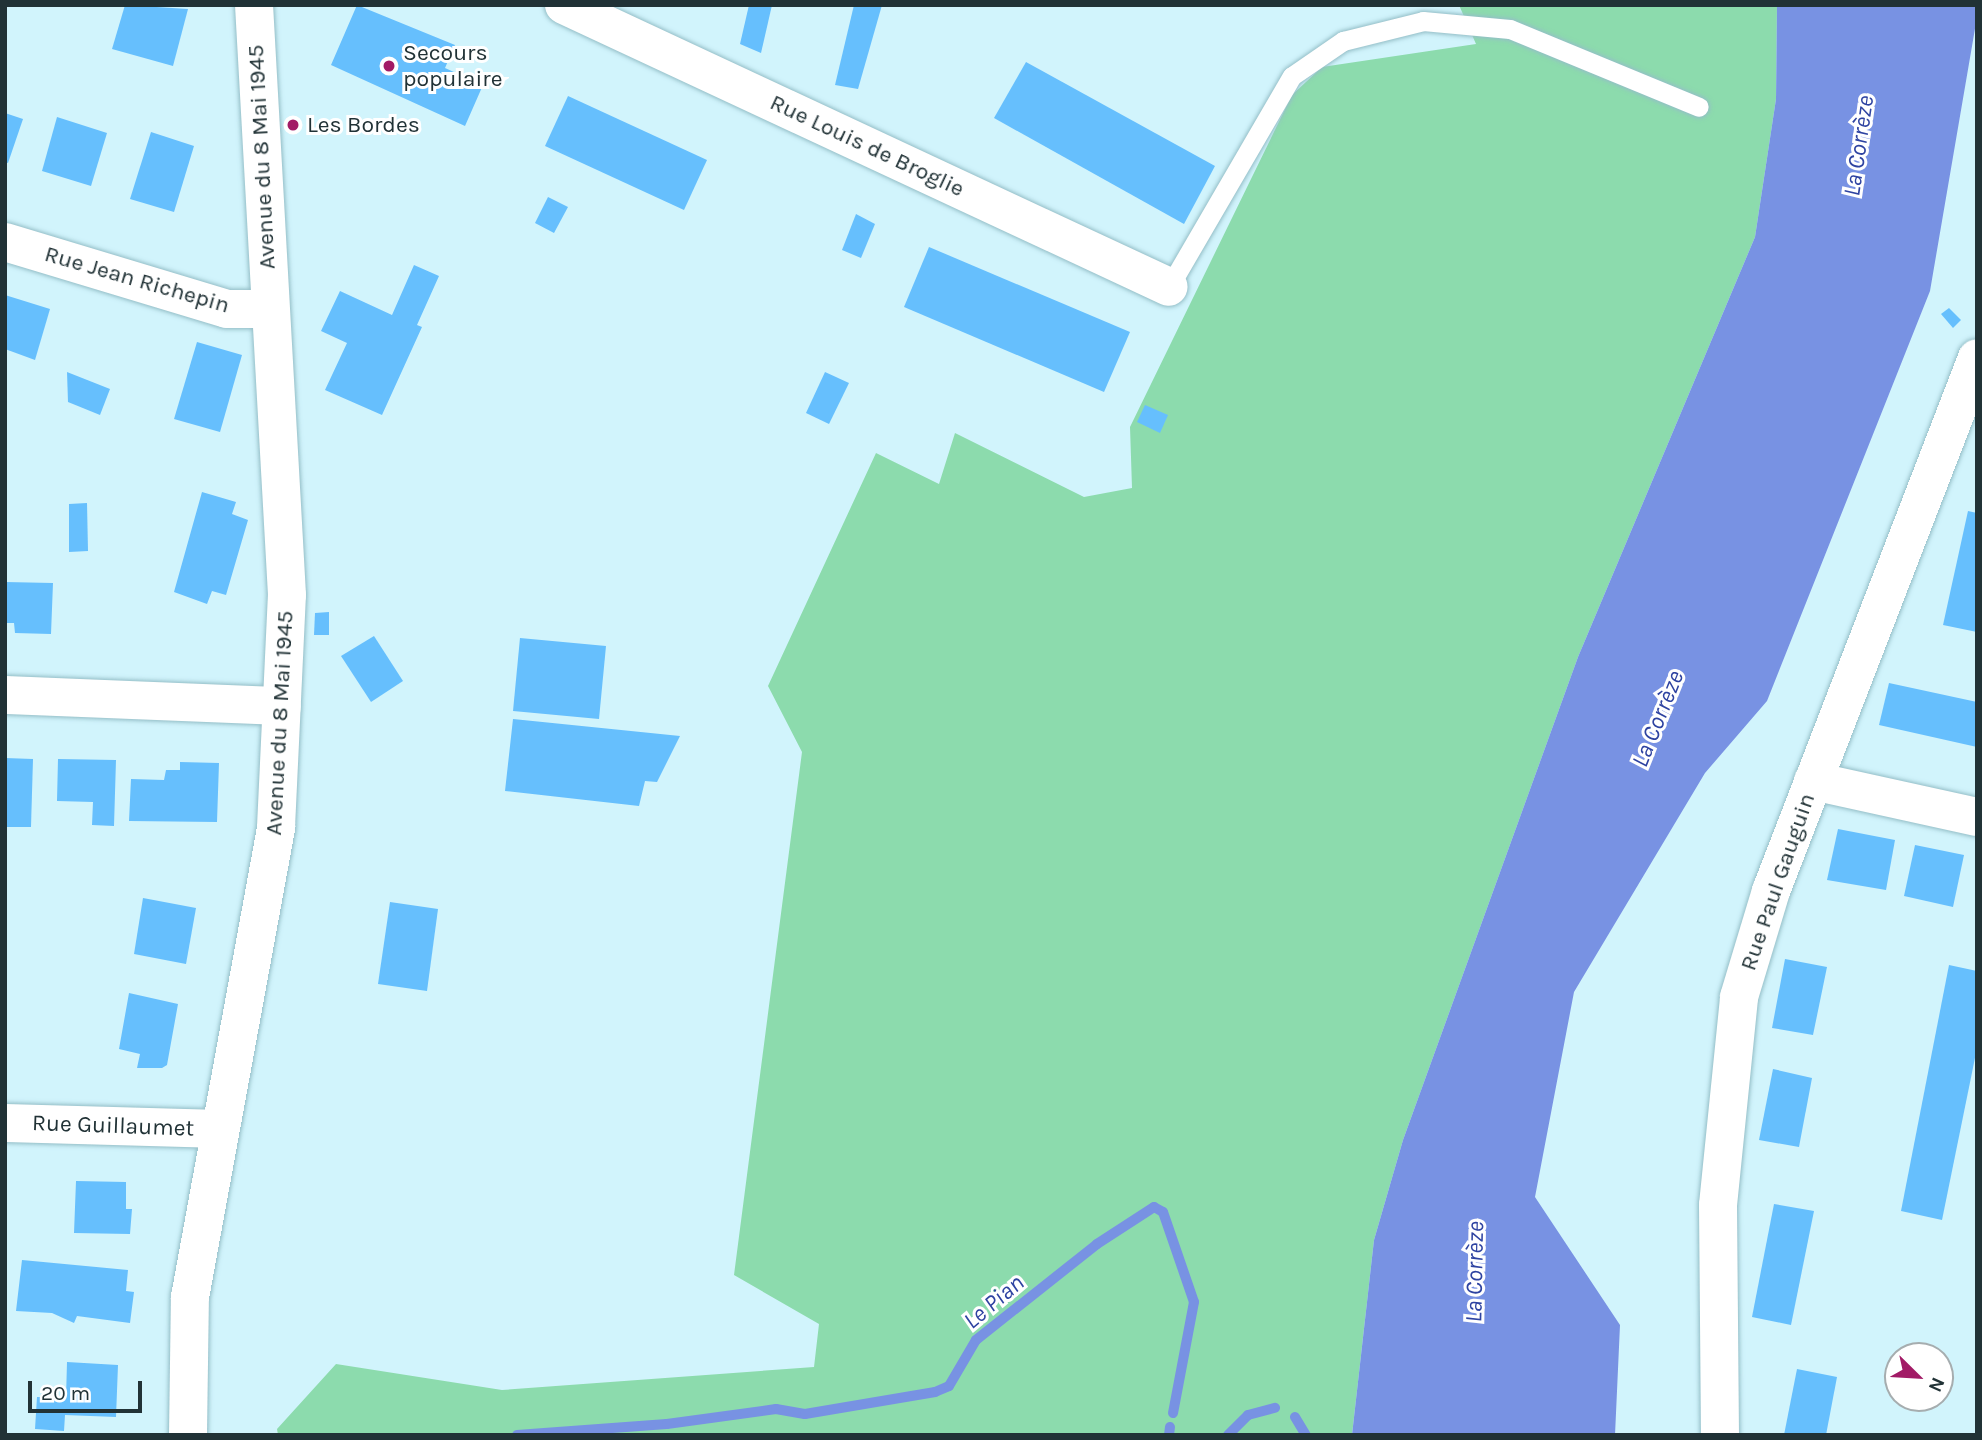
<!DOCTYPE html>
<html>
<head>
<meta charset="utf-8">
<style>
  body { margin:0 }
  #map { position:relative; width:1982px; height:1440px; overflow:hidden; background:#d1f4fc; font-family:Karla,sans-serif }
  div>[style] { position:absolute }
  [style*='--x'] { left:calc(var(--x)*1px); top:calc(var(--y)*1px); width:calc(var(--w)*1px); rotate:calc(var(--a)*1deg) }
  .green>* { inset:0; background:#8cdbad }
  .water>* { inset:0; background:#7892e3 }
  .stream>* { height:10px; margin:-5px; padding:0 5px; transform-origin:5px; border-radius:5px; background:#7892e3 }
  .building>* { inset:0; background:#66bffd }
  .roads { filter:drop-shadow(0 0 2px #94bec7) drop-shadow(0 0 2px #94bec7) }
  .lane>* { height:19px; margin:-9.5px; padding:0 9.5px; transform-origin:9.5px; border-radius:9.5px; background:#fff }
  .street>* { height:38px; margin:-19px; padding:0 19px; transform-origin:19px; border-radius:19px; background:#fff }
  .secondary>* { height:38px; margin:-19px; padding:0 19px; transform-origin:19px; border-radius:19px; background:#fff }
  .dots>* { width:19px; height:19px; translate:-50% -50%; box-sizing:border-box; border:4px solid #fff; border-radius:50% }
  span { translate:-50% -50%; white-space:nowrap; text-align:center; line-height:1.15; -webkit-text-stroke:6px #fff; paint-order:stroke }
  .poi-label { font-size:23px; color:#213236 }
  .left { translate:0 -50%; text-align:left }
  .street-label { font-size:23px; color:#213236 }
  .water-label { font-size:24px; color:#2e43a1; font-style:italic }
  .frame { position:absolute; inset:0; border:7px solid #213236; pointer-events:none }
  .north { position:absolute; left:1884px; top:1342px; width:70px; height:70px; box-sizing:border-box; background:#fff; border:2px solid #a6adaf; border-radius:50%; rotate:114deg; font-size:19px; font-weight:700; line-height:28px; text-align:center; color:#213236 }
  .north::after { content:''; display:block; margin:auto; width:24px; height:32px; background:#a21b66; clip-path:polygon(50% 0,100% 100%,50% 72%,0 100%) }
  .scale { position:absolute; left:28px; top:1381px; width:114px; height:32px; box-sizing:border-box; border:4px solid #213236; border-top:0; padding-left:9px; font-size:21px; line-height:24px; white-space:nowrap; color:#213236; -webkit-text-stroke:5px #fff; paint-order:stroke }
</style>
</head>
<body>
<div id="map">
  <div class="green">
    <i style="clip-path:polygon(1459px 5px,1777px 5px,1776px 99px,1755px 237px,1578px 657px,1403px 1140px,1374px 1240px,1352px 1435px,278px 1435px,277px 1429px,336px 1364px,502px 1390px,814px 1367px,819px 1324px,734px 1275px,802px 752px,768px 686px,876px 453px,939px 484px,955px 433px,1084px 497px,1132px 488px,1130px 427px,1292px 95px,1322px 67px,1476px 44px)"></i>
  </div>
  <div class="water">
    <i style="clip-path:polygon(1777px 5px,1977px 5px,1977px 17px,1930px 291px,1767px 701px,1705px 773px,1574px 992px,1535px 1197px,1620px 1325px,1615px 1435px,1352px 1435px,1374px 1240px,1403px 1140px,1578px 657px,1755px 237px,1776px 99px)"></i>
  </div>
  <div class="stream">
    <i style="--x:1295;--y:1417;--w:21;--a:59"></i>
    <i style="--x:517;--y:1435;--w:150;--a:-4.2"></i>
    <i style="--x:667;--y:1424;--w:110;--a:-7.8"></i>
    <i style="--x:776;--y:1409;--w:29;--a:10"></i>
    <i style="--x:805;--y:1414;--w:132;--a:-9.6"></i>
    <i style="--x:935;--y:1392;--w:15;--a:-23"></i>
    <i style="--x:949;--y:1386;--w:53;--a:-59.6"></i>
    <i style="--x:976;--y:1340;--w:154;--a:-38.4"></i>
    <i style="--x:1097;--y:1244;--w:68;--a:-33"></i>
    <i style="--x:1154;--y:1207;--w:10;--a:29"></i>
    <i style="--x:1163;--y:1212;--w:95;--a:71"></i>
    <i style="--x:1194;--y:1302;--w:113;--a:100.7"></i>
    <i style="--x:1169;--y:1435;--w:8;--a:-83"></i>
    <i style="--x:1228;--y:1435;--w:28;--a:-45"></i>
    <i style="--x:1248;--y:1415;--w:28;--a:-15"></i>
  </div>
  <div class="building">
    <i style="clip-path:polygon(125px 5px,188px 9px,173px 66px,112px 49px)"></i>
    <i style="clip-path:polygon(357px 5px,455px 45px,445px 68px,483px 85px,465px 126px,331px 65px)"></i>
    <i style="clip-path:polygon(749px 5px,772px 5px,761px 53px,740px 44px)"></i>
    <i style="clip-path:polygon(854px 5px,882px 5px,858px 89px,835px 85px)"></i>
    <i style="clip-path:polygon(1026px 62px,1215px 166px,1184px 224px,994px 118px)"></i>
    <i style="clip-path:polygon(568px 96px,707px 160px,684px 210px,545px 146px)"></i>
    <i style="clip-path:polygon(5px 113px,23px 119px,8px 163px,5px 162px)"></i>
    <i style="clip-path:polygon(57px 117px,107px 133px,91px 186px,42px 171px)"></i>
    <i style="clip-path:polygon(151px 132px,194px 146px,174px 212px,130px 199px)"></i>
    <i style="clip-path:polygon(548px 197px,568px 207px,554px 233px,535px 223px)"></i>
    <i style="clip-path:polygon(856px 214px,875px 224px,861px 258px,842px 250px)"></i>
    <i style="clip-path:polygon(929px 247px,1130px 332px,1104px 392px,904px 307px)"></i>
    <i style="clip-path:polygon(414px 265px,439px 276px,417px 325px,422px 327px,382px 415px,325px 390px,347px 343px,321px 331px,340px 291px,392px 315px)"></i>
    <i style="clip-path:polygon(5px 295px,50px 309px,35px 360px,5px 349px)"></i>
    <i style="clip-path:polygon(1949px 308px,1961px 320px,1953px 328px,1941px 314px)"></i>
    <i style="clip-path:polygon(197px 342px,242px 355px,220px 432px,174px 419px)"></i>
    <i style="clip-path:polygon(67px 372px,110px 389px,100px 415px,68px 402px)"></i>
    <i style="clip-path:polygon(825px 372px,849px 383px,829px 424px,806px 413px)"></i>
    <i style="clip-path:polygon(1145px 405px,1168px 415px,1160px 433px,1137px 422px)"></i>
    <i style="clip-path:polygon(202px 492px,236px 502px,232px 514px,248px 520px,226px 595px,212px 591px,207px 604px,174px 592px)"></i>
    <i style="clip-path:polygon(87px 503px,88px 551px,69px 552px,69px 504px)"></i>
    <i style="clip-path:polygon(1968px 511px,1977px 513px,1977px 632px,1943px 625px)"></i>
    <i style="clip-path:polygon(5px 582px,53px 583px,51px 634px,15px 633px,14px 623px,5px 623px)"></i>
    <i style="clip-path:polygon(329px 612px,329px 635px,314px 635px,315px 613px)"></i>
    <i style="clip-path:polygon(374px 636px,403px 681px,371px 702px,341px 656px)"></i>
    <i style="clip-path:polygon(520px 638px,606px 646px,599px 719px,513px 711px)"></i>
    <i style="clip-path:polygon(1889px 683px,1977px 702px,1977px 747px,1879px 725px)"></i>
    <i style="clip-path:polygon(513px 719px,680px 736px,657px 782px,645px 781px,639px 806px,505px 791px)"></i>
    <i style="clip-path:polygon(5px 758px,33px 759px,31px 827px,5px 827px)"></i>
    <i style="clip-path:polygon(58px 759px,116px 760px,114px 826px,92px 825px,93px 802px,57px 801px)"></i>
    <i style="clip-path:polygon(180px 762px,219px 763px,217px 822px,129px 821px,131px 779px,164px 780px,166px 770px,180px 770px)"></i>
    <i style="clip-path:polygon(1838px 829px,1895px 840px,1886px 890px,1827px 880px)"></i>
    <i style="clip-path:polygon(1915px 845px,1964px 855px,1953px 907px,1904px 896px)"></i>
    <i style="clip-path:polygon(143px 898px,196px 908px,186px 964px,134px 954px)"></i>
    <i style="clip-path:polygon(390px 902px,438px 909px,427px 991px,378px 984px)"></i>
    <i style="clip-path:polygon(1785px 959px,1827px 967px,1813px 1035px,1772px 1028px)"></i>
    <i style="clip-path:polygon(1949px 965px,1977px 971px,1977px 1048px,1942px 1220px,1901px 1211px)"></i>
    <i style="clip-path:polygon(129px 993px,178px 1004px,167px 1065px,162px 1068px,137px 1068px,140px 1054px,119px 1049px)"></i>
    <i style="clip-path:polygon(1773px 1069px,1812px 1078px,1799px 1147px,1759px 1140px)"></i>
    <i style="clip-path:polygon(76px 1181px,126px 1182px,126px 1209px,132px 1209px,130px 1234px,74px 1233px)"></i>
    <i style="clip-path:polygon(1774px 1204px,1814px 1211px,1791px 1325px,1752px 1317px)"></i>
    <i style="clip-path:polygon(22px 1260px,128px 1270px,126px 1291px,134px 1292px,130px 1323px,77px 1316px,74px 1323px,52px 1313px,16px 1311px)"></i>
    <i style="clip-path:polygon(67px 1362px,118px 1365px,116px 1417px,65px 1415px,64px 1431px,35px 1429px,37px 1397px,66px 1398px)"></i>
    <i style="clip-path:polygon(1797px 1369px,1837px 1377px,1826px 1435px,1784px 1435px)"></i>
  </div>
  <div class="roads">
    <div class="lane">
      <i style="--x:1169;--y:287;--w:244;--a:-59.8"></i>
      <i style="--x:1292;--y:76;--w:62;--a:-34.5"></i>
      <i style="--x:1343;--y:41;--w:82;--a:-14"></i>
      <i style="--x:1423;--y:21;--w:87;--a:5.3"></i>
      <i style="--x:1510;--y:29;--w:204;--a:22.4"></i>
    </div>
    <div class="street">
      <i style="--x:564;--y:5;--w:667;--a:24.99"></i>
      <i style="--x:5;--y:242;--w:232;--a:16.8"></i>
      <i style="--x:227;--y:309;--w:42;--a:0"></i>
      <i style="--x:5;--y:695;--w:277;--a:2.3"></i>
      <i style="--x:1813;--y:781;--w:168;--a:12.4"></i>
      <i style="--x:5;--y:1123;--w:215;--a:1.6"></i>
      <i style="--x:1720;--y:1435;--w:230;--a:-90.5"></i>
      <i style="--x:1718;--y:1205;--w:209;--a:-84.2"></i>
      <i style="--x:1739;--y:997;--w:111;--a:-73.2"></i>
      <i style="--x:1771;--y:891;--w:571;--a:-68.87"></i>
    </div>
    <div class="secondary">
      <i style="--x:188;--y:1435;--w:138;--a:-89.2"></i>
      <i style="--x:190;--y:1297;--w:478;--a:-79.6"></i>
      <i style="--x:276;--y:827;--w:232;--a:-87.3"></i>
      <i style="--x:287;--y:595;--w:591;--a:-93.2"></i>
    </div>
  </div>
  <div class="dots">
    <i style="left:389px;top:66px;background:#a21b66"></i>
    <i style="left:293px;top:125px;background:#a21b66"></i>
  </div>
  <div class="poi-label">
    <span class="left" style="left:403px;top:66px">Secours<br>populaire</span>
    <span class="left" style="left:307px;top:125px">Les Bordes</span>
  </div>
  <div class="street-label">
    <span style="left:867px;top:146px;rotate:25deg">Rue Louis de Broglie</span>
    <span style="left:262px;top:157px;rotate:-93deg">Avenue du 8 Mai 1945</span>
    <span style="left:137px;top:280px;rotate:16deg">Rue Jean Richepin</span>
    <span style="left:280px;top:723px;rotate:-87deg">Avenue du 8 Mai 1945</span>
    <span style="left:1778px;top:882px;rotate:-71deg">Rue Paul Gauguin</span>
    <span style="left:113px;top:1126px;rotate:2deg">Rue Guillaumet</span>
  </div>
  <div class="water-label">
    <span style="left:1859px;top:146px;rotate:-82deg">La Corrèze</span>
    <span style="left:1658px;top:719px;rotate:-68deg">La Corrèze</span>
    <span style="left:1475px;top:1272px;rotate:-89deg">La Corrèze</span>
    <span style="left:994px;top:1302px;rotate:-40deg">Le Pian</span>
  </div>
  <div class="frame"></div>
  <div class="north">N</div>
  <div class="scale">20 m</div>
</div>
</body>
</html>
